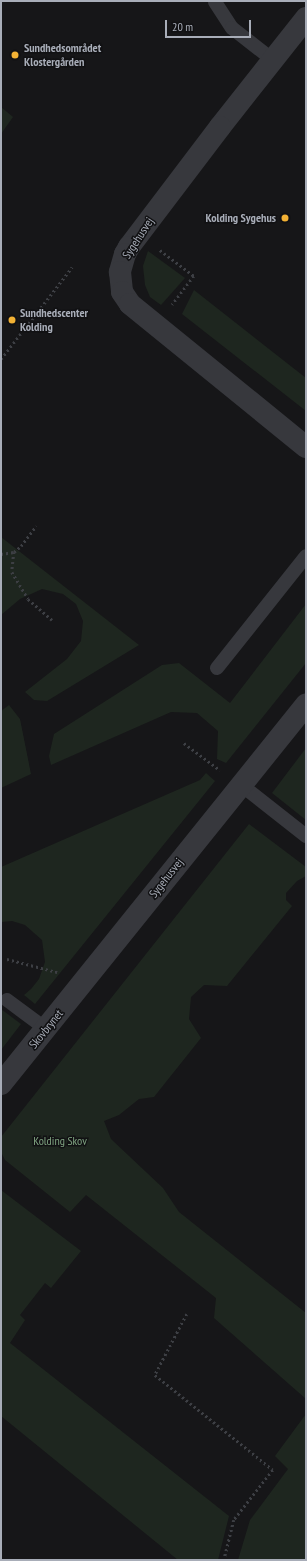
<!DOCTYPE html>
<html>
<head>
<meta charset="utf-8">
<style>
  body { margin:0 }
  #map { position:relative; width:307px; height:1561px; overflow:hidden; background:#161618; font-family:"PT Sans Narrow",sans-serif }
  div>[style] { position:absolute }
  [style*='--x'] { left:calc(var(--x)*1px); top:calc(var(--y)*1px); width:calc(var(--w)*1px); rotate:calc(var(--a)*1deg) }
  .green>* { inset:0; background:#1e261f }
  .path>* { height:2.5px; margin-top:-1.25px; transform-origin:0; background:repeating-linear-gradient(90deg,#3d3f44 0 2px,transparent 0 5px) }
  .service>* { height:14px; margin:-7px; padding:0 7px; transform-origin:7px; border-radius:7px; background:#37383d }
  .minor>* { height:22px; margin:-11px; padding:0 11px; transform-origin:11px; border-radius:11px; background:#37383d }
  .dots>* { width:11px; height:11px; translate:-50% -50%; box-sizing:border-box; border:2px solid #111113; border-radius:50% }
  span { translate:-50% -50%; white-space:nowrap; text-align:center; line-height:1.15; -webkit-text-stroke:3px #111113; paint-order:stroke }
  .poi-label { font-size:12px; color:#a8adb8; font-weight:700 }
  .left { translate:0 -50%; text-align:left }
  .right { translate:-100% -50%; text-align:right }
  .street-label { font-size:12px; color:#a8adb8 }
  .park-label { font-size:12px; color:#7fa381 }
  .frame { position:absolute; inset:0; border:2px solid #a8adb8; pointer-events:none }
  .scale { position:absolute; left:165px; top:20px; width:86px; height:18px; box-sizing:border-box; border:2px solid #a8adb8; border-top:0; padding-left:5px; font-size:12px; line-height:14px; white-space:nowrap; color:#a8adb8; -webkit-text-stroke:3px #111113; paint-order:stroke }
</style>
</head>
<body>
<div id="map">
  <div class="green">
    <i style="clip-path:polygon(1px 107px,13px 117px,1px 134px)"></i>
    <i style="clip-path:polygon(148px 251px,185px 278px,161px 305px,150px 297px,145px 285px,143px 266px)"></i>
    <i style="clip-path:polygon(194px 290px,306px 378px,306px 411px,182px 314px)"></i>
    <i style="clip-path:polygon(1px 537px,139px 645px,47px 701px,34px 700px,25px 692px,67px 659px,81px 641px,83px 621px,76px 604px,63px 594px,42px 589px,20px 599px,1px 615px)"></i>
    <i style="clip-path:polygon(306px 604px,306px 663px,226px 763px,217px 759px,218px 731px,197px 713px,171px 712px,51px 765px,49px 756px,54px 734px,162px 665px,179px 663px,230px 703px)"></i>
    <i style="clip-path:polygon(9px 705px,20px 719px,31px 774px,1px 788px,1px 711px)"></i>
    <i style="clip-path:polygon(306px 748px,306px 820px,272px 793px)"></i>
    <i style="clip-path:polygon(206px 773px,215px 781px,35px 1004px,24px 995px,31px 989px,39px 979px,45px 962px,42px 940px,25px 925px,12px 921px,1px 922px,1px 867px,200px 780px)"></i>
    <i style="clip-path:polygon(249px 824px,306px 867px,306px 876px,297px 881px,286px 893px,286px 900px,292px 906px,227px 986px,204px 985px,191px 997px,189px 1019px,201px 1038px,154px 1097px,139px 1099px,119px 1115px,104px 1121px,111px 1139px,163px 1188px,179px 1212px,306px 1313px,306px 1399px,214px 1318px,216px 1298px,86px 1195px,70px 1212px,5px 1160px,1px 1152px,1px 1137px)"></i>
    <i style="clip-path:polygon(1px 1009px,21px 1024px,1px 1050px)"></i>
    <i style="clip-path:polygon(1px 1190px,81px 1251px,51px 1288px,45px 1283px,20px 1315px,25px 1320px,10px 1343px,229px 1516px,218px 1560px,178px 1560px,1px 1416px)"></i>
    <i style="clip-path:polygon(306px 1414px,306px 1560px,238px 1560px,250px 1520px,288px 1469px,275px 1456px)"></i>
  </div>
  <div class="path">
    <i style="--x:160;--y:250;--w:43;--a:37.4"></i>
    <i style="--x:194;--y:276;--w:36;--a:127"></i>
    <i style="--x:1;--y:359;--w:116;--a:-52.3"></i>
    <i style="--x:14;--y:552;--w:20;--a:96"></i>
    <i style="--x:12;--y:572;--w:31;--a:59"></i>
    <i style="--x:28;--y:599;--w:32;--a:41"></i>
    <i style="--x:1;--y:554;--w:13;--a:-9"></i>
    <i style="--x:14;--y:552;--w:9;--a:-41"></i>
    <i style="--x:21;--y:546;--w:25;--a:-53"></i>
    <i style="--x:184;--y:743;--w:45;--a:36.9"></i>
    <i style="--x:7;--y:959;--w:52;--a:14.6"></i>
    <i style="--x:187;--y:1314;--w:69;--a:117.7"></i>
    <i style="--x:155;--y:1375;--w:151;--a:38.8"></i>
    <i style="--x:273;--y:1470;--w:63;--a:128"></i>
    <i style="--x:234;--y:1520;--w:41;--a:104"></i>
  </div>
  <div class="service">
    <i style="--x:215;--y:2;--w:31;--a:57"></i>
    <i style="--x:232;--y:28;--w:52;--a:38"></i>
    <i style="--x:217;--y:668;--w:143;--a:-51.5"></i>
    <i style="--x:240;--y:784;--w:84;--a:38.2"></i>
    <i style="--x:7;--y:1000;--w:49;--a:36.6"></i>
  </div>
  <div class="minor">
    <i style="--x:306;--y:18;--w:139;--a:128.3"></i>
    <i style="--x:220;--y:127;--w:151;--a:127.2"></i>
    <i style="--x:129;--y:247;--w:8;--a:120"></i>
    <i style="--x:125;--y:254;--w:19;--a:106"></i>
    <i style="--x:120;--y:272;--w:20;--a:84"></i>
    <i style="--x:122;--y:292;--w:14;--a:56"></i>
    <i style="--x:130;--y:304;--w:227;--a:39.1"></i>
    <i style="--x:1;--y:1084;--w:487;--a:-51.2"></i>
  </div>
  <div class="dots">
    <i style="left:15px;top:55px;background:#f2b134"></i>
    <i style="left:285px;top:218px;background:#f2b134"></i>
    <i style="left:12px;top:320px;background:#f2b134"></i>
  </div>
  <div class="poi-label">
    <span class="left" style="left:24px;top:55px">Sundhedsområdet<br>Klostergården</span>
    <span class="right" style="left:276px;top:218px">Kolding Sygehus</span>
    <span class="left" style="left:20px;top:320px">Sundhedscenter<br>Kolding</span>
  </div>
  <div class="street-label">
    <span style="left:138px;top:238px;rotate:-57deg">Sygehusvej</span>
    <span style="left:166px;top:878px;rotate:-52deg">Sygehusvej</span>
    <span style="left:46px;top:1029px;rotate:-51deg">Skovbrynet</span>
  </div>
  <div class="park-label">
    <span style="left:60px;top:1141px">Kolding Skov</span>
  </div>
  <div class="frame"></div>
  <div class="scale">20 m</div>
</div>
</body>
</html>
